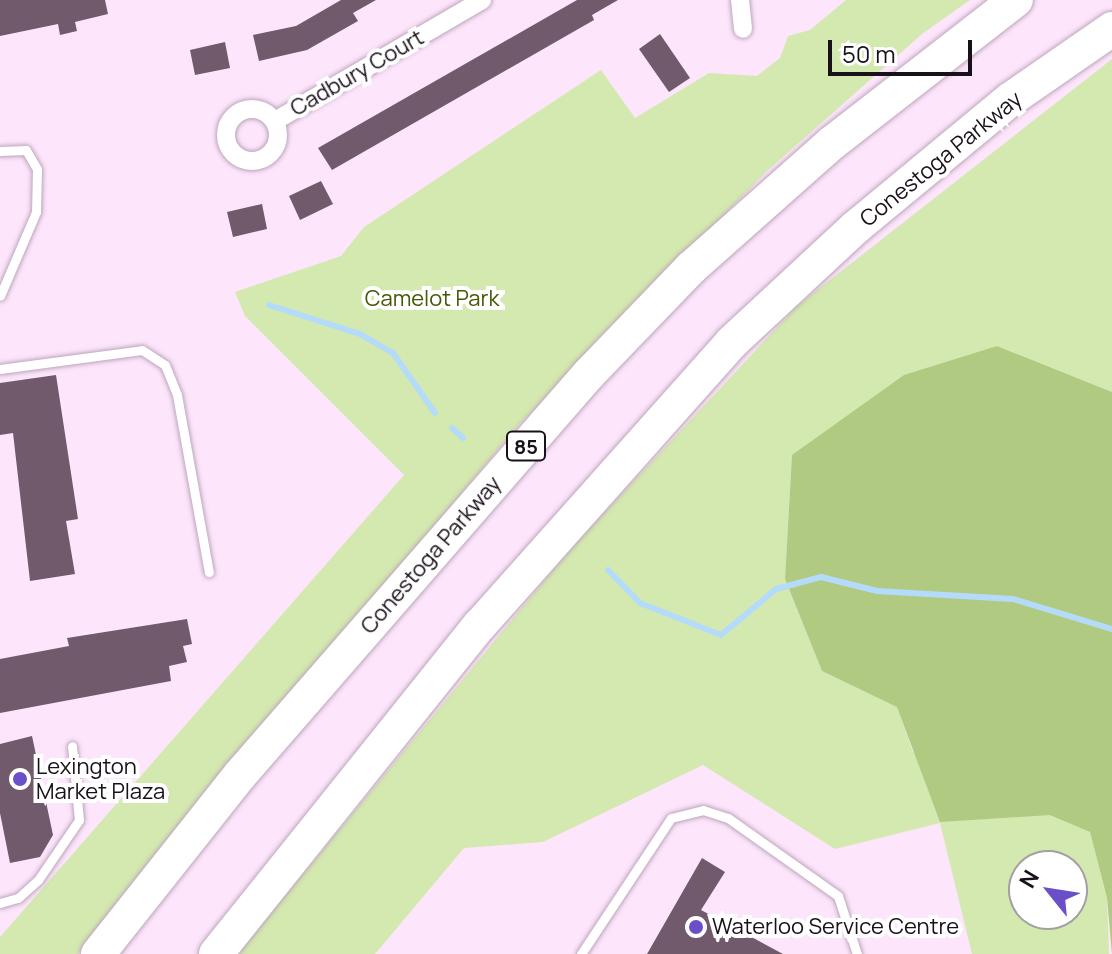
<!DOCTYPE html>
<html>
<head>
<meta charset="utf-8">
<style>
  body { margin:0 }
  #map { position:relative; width:1112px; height:954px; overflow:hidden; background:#fde5fc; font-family:Manrope,sans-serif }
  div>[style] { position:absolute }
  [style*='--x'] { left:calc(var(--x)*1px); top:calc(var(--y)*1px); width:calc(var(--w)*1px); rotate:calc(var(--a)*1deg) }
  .green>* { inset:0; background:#d4e9af }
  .forest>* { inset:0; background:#b1ca81 }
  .stream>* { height:6px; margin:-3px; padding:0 3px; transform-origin:3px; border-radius:3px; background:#b5dbfb }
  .building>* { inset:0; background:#715a6c }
  .roads { filter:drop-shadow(0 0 2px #bda6bb) drop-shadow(0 0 2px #bda6bb) }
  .service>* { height:9px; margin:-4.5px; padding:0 4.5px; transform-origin:4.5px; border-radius:4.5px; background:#fff }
  .minor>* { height:18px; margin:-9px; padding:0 9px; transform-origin:9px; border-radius:9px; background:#fff }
  .minor>.ring { margin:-9px; padding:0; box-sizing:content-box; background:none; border:18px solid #fff; border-radius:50% }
  .motorway>* { height:34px; margin:-17px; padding:0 17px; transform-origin:17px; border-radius:17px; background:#fff }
  .dots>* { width:22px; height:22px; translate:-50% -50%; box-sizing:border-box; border:4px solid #fff; border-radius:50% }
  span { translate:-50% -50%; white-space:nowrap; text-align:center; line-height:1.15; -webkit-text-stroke:8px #fff; paint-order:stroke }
  .shield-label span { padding:2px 6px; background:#fff; border:2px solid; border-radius:6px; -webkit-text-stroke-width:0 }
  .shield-label { font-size:20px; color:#191119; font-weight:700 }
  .street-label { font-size:22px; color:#191119 }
  .park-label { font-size:22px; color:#455a06 }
  .poi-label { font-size:22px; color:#191119 }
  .left { translate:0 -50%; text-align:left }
  .north { position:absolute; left:1008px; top:850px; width:80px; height:80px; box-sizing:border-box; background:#fff; border:2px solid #a3a0a3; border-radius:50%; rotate:300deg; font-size:22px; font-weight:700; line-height:32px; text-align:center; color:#191119 }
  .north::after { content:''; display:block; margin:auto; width:28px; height:36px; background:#6a4fc8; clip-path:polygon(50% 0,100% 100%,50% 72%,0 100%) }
  .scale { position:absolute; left:828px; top:40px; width:144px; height:36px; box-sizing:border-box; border:4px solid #191119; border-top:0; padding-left:10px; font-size:24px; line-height:28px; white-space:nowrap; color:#191119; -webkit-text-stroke:6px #fff; paint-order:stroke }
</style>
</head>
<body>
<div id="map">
  <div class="green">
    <i style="clip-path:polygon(846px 0,970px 0,922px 34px,767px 171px,516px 428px,78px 954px,0 954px,0 937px,404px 475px,245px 316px,235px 292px,341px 256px,364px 227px,601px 70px,635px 118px,709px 73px,757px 76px,780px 58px,788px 36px,810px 30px)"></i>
    <i style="clip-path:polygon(evenodd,1112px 59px,1112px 392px,997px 346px,792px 455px,785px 579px,822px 671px,897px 706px,913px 752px,1090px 832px,1107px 898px,1109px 954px,972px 954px,940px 823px,835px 849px,703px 765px,543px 842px,464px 848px,375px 954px,237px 954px,572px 547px,798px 305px,1112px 59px,1024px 866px,1072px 866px,1072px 914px,1024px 914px,1024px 866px)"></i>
  </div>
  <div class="forest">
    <i style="clip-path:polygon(997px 346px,1112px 392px,1112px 954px,1107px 898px,1090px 832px,1050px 815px,940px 822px,897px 707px,822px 671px,785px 579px,792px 455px,904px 375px)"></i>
  </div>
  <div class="stream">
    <i style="--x:269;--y:305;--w:96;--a:17.7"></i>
    <i style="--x:360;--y:334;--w:38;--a:30"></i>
    <i style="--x:393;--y:353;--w:73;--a:55"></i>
    <i style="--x:452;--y:428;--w:15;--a:42"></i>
    <i style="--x:608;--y:570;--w:46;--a:45.9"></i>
    <i style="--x:640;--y:603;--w:87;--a:21.6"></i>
    <i style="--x:721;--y:635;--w:72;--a:-39.9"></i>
    <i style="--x:776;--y:589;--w:47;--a:-14.9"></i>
    <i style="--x:821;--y:577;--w:58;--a:14"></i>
    <i style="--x:877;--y:591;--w:136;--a:3.4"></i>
    <i style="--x:1013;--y:599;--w:103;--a:16.9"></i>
  </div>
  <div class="building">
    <i style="clip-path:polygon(0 0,105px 0,108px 14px,75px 22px,77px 31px,60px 35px,58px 24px,0 36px)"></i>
    <i style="clip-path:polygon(341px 0,376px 0,353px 13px,358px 21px,307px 50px,259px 61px,253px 35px,296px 26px)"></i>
    <i style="clip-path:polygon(577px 0,618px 0,592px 15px,594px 20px,332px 170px,318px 148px)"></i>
    <i style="clip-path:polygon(660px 34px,690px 78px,669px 92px,639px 49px)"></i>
    <i style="clip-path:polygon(225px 42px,230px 68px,195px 75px,190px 50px)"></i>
    <i style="clip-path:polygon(321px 181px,333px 204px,300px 220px,289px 196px)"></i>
    <i style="clip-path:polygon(262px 204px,267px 229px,233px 237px,227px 212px)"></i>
    <i style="clip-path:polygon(56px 375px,78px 519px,66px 521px,75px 574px,30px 581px,13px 433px,0 435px,0 383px)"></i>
    <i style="clip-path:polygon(187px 619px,192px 644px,183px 646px,187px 662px,169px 666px,171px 681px,0 713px,0 659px,69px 646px,67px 638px)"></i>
    <i style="clip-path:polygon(32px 736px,53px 835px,40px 857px,10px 863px,0 813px,0 744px)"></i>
    <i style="clip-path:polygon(702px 858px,725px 872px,701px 910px,783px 954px,647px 954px)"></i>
  </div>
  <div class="roads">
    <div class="service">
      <i style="--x:0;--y:151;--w:26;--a:-2"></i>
      <i style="--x:26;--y:150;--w:22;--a:60"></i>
      <i style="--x:37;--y:169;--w:43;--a:91.3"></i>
      <i style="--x:36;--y:212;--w:91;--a:113.2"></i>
      <i style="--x:0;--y:369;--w:143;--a:-7.6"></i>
      <i style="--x:142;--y:350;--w:27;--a:33"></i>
      <i style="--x:165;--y:365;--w:32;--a:68"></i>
      <i style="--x:177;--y:395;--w:180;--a:79.8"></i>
      <i style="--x:0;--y:903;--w:19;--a:-16"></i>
      <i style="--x:18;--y:898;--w:27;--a:-42"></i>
      <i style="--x:38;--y:880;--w:73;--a:-55.7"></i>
      <i style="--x:79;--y:820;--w:74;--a:-95.4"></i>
      <i style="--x:581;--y:954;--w:163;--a:-56.5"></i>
      <i style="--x:671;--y:818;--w:33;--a:-14"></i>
      <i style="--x:703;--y:810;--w:26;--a:18"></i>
      <i style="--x:728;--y:818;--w:135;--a:35.3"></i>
      <i style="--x:838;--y:896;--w:61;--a:71.9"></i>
    </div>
    <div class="minor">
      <i style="--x:740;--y:0;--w:29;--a:84"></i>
      <i class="ring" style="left:226px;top:109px;width:34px;height:34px"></i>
      <i style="--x:275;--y:121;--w:240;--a:-30.3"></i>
    </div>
    <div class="motorway">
      <i style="--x:98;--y:954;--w:228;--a:-51.6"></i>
      <i style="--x:240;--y:775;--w:530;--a:-48.98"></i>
      <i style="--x:588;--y:375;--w:149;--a:-46.1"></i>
      <i style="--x:691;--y:268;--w:188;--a:-41.6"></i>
      <i style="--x:832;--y:143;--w:233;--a:-37.9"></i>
      <i style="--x:216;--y:954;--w:422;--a:-51.3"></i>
      <i style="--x:480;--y:625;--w:378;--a:-48.3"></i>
      <i style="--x:731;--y:343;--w:171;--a:-42.9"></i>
      <i style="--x:856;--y:227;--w:201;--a:-39.6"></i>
      <i style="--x:1011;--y:99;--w:123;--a:-34.7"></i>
    </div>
  </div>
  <div class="dots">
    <i style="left:20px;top:779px;background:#6a4fc8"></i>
    <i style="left:696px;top:927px;background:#6a4fc8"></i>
  </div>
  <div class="shield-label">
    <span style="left:526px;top:446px">85</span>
  </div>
  <div class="street-label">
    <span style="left:357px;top:73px;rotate:-30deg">Cadbury Court</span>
    <span style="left:941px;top:159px;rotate:-39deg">Conestoga Parkway</span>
    <span style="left:431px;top:555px;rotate:-49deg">Conestoga Parkway</span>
  </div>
  <div class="park-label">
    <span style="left:432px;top:299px">Camelot Park</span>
  </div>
  <div class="poi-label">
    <span class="left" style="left:36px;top:779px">Lexington<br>Market Plaza</span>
    <span class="left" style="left:712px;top:927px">Waterloo Service Centre</span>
  </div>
  <div class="north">N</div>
  <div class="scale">50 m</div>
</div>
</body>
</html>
